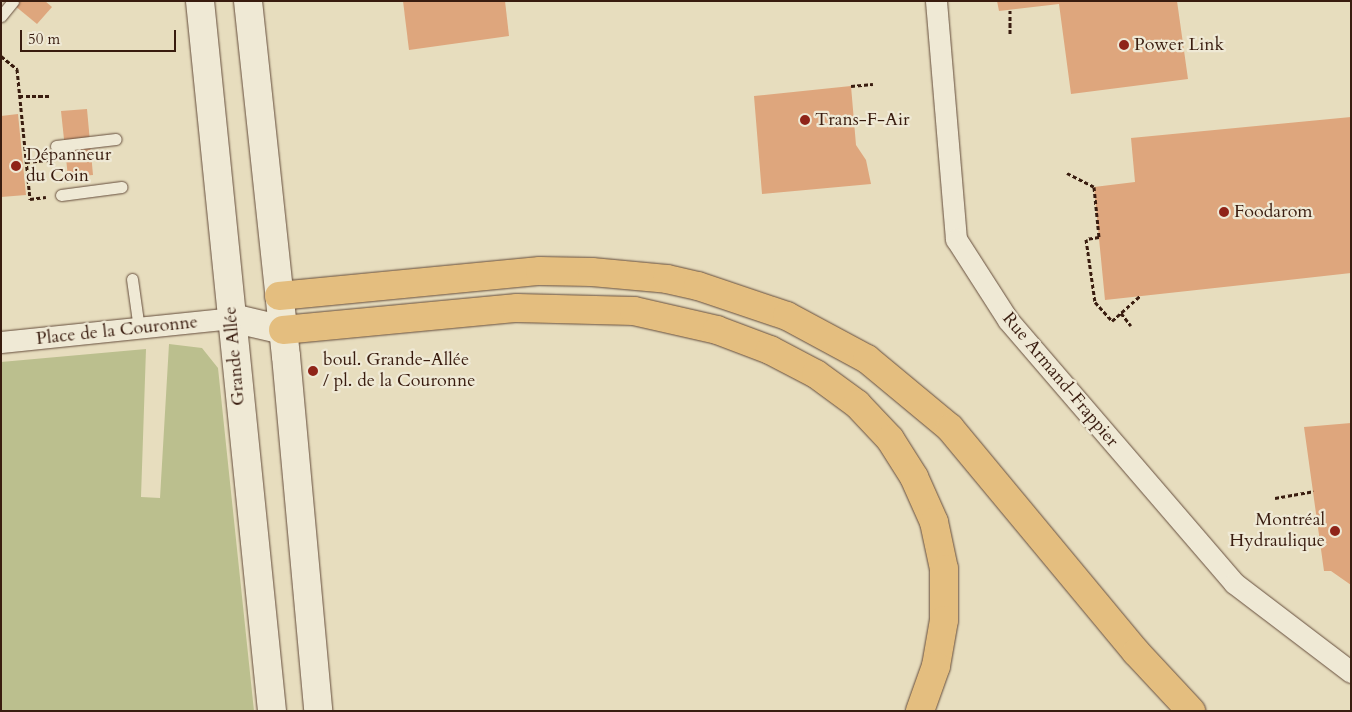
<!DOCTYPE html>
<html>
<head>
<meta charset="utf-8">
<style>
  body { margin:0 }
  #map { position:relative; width:1352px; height:712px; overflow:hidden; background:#e7ddbe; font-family:Cardo,serif }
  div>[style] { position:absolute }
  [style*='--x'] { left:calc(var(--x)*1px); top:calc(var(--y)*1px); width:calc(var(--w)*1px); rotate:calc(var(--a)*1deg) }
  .green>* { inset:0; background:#bbbf8e }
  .building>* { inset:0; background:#dea67d }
  .path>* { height:3px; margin-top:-1.5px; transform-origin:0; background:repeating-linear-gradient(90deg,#391c0f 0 4px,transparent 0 6.5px) }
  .roads { filter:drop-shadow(0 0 1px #644c3b) drop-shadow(0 0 1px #644c3b) }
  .lane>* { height:11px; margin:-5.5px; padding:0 5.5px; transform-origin:5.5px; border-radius:5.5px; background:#efe9d5 }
  .street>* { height:21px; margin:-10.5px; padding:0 10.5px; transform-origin:10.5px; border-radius:10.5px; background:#efe9d5 }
  .secondary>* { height:28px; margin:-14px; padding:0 14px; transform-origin:14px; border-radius:14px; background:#efe9d5 }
  .highway>* { height:28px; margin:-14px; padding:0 14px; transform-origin:14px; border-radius:14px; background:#e4be7f }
  .dots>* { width:14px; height:14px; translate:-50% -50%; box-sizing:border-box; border:2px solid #efe9d5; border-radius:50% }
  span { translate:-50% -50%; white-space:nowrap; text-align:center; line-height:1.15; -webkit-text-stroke:4.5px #efe9d5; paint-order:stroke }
  .poi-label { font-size:18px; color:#391c0f }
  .left { translate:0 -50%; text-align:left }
  .right { translate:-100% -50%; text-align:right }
  .street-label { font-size:18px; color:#391c0f }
  .frame { position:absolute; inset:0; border:2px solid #391c0f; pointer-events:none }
  .scale { position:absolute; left:20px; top:30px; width:156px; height:22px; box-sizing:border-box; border:2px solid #391c0f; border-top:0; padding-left:6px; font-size:15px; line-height:18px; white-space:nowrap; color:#391c0f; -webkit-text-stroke:4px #efe9d5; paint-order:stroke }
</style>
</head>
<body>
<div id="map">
  <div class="green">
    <i style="clip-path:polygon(169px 344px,202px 348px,218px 368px,254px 711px,1px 711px,1px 362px,146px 349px,141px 497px,160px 498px)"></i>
  </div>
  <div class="building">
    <i style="clip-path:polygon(9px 1px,45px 1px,52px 7px,37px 24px)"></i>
    <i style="clip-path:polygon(403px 1px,505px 1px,509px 36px,409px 50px)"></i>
    <i style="clip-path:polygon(997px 1px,1177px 1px,1188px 79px,1071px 94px,1059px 4px,999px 11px)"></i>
    <i style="clip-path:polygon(851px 86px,856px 145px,866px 160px,871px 184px,762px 194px,754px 96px)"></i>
    <i style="clip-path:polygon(87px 109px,93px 175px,68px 177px,61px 111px)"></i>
    <i style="clip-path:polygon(18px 114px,26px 195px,1px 197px,1px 116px)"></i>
    <i style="clip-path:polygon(1351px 117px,1351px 273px,1105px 300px,1094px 187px,1135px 182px,1131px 138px)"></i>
    <i style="clip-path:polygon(1351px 423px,1351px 585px,1331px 571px,1324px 571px,1304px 427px)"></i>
  </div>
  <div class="path">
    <i style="--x:1010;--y:10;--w:24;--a:90"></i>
    <i style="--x:1;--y:56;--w:21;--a:39"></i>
    <i style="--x:17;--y:69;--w:131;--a:84.3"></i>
    <i style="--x:30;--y:199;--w:16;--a:-7"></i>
    <i style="--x:851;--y:86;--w:22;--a:-5"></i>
    <i style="--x:19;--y:96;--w:31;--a:0"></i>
    <i style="--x:26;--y:162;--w:22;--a:-5"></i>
    <i style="--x:1067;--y:173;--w:30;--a:27"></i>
    <i style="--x:1094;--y:187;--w:50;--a:84.3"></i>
    <i style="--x:1099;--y:237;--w:13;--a:171"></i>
    <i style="--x:1086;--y:239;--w:64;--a:81.9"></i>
    <i style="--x:1095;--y:302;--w:25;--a:48"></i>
    <i style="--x:1112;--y:321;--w:38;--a:-42"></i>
    <i style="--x:1121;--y:313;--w:16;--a:52"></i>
    <i style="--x:1275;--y:498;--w:39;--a:-10"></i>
  </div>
  <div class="roads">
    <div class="lane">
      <i style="--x:1;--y:16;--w:19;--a:-51"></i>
      <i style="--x:56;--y:146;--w:60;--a:-6.7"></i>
      <i style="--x:61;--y:195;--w:61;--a:-7.6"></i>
      <i style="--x:132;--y:279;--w:50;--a:82"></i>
    </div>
    <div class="street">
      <i style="--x:936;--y:1;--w:239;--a:85.2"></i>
      <i style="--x:956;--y:239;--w:96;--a:57.3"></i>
      <i style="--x:1008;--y:320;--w:347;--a:49.3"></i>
      <i style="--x:1234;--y:583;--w:147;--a:37.3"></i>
      <i style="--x:1;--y:342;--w:232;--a:-5.9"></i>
    </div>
    <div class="secondary">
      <i style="--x:200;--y:1;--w:714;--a:84.21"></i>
      <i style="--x:248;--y:1;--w:357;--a:83.9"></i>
      <i style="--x:286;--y:356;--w:356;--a:84.8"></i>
      <i style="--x:232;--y:318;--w:52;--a:13.2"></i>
    </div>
    <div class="highway">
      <i style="--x:279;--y:296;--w:262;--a:-5.5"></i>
      <i style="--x:540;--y:271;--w:52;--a:1.1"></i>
      <i style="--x:592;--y:272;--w:75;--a:5.3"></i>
      <i style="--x:667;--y:279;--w:32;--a:13"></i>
      <i style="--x:698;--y:286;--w:94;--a:18.6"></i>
      <i style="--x:787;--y:316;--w:91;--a:28.3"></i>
      <i style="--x:867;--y:359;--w:108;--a:39.7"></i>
      <i style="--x:950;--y:428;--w:291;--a:50.3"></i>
      <i style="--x:1136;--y:652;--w:81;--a:47"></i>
      <i style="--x:283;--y:330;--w:235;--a:-5.4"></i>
      <i style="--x:517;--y:308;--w:117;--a:1.5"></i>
      <i style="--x:634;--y:311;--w:85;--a:12.9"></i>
      <i style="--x:717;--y:330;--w:57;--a:20.7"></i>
      <i style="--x:770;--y:350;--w:52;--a:27.6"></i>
      <i style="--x:816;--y:374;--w:51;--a:36.2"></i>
      <i style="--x:857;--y:404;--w:48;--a:46.7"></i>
      <i style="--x:890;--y:439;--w:45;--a:57.7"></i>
      <i style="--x:914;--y:477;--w:49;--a:66"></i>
      <i style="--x:934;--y:522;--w:48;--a:78"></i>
      <i style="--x:944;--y:569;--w:51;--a:90"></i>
      <i style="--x:944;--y:620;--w:47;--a:99.9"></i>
      <i style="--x:936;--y:666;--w:48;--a:109.6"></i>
    </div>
  </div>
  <div class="dots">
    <i style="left:1124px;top:45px;background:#8f2418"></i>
    <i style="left:805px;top:120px;background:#8f2418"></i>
    <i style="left:16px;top:166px;background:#8f2418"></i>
    <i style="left:1224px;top:212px;background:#8f2418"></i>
    <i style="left:313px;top:371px;background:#8f2418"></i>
    <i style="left:1335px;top:531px;background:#8f2418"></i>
  </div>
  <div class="poi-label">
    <span class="left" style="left:1134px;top:45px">Power Link</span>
    <span class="left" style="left:815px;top:120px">Trans-F-Air</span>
    <span class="left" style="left:26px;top:166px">Dépanneur<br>du Coin</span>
    <span class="left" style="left:1234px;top:212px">Foodarom</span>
    <span class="left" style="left:323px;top:371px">boul. Grande-Allée<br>/ pl. de la Couronne</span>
    <span class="right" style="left:1325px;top:531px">Montréal<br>Hydraulique</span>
  </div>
  <div class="street-label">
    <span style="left:117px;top:331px;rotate:-6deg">Place de la Couronne</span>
    <span style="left:235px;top:356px;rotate:-95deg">Grande Allée</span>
    <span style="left:1060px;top:380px;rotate:50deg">Rue Armand-Frappier</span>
  </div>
  <div class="frame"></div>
  <div class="scale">50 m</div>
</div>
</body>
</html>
